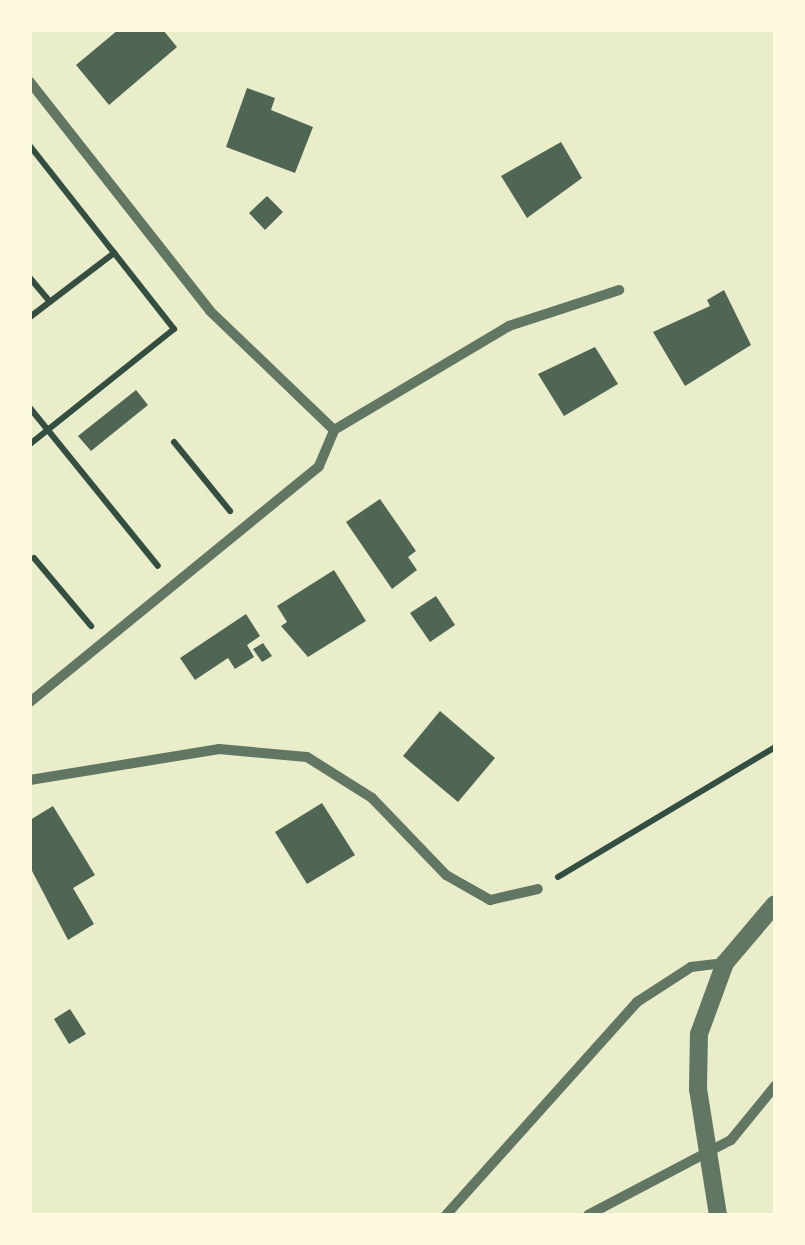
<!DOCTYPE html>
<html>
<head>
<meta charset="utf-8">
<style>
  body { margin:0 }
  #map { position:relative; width:805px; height:1245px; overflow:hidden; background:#e9edc9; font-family:Commissioner,sans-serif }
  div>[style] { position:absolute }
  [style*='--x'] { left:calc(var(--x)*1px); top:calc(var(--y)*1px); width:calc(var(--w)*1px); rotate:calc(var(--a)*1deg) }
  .building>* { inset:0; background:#4f6655 }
  .path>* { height:6px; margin:-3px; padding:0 3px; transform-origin:3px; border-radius:3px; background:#344e41 }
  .minor>* { height:10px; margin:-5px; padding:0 5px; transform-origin:5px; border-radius:5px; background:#617663 }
  .tertiary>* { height:18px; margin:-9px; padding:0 9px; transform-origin:9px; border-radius:9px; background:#617663 }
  span { translate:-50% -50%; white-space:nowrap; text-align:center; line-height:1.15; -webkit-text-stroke:9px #fefae0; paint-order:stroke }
  .frame { position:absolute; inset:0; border:32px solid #fefae0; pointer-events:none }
</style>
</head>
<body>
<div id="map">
  <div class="building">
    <i style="clip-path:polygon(118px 30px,163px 30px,177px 47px,109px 105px,76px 65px)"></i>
    <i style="clip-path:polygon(247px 88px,275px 98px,271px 110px,313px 127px,295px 173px,226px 147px)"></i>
    <i style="clip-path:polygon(561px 142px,582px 178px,527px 218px,501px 176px)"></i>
    <i style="clip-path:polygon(267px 196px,283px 212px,265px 230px,249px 213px)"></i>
    <i style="clip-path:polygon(724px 290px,751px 345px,685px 386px,653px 332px,710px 306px,707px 300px)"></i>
    <i style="clip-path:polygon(595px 347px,618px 384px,564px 416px,538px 374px)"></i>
    <i style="clip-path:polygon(136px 390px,148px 405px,91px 451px,78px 436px)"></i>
    <i style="clip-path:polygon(380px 499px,416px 551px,408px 557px,417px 570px,392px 589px,346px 522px)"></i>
    <i style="clip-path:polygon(334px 570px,366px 621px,308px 657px,281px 626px,287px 622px,277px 606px)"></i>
    <i style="clip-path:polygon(436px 596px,455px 625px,430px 642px,410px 613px)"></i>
    <i style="clip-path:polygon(246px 614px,260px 636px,247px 645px,254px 657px,235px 669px,228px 658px,195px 680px,180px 658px)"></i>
    <i style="clip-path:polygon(263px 643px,272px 656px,262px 662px,253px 649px)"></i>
    <i style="clip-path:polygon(440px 711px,495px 758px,458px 802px,403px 756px)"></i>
    <i style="clip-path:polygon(322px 803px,355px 855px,307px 884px,275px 832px)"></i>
    <i style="clip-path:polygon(53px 806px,95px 875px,73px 888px,94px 924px,68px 940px,30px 867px,30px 820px)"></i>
    <i style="clip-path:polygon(70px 1009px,86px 1034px,69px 1044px,54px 1019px)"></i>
  </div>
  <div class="path">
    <i style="--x:30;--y:146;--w:233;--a:51.8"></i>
    <i style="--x:174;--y:329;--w:184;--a:141.4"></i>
    <i style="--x:30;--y:278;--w:31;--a:50"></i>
    <i style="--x:30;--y:317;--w:106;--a:-37.3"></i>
    <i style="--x:30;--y:408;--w:203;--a:51"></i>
    <i style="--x:174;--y:442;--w:89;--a:50.9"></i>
    <i style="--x:34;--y:558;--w:89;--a:50"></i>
    <i style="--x:558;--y:877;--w:253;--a:-30.9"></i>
  </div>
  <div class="minor">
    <i style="--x:30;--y:82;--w:291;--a:51.8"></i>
    <i style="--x:210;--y:311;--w:172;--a:43.8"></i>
    <i style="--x:30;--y:702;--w:373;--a:-39.2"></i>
    <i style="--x:319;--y:466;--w:39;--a:-67"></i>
    <i style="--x:334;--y:430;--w:204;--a:-30.7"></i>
    <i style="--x:509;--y:326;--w:116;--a:-18.1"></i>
    <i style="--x:30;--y:780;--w:192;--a:-9.3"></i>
    <i style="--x:219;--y:749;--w:88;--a:5.2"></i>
    <i style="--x:307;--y:757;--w:77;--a:32.2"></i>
    <i style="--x:372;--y:798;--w:107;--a:46.1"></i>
    <i style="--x:446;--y:875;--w:51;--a:29.6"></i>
    <i style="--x:490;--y:900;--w:49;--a:-12.9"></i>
    <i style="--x:446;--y:1215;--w:286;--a:-48.1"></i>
    <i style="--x:637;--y:1002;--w:64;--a:-32.9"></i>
    <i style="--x:691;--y:967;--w:34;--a:-7"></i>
    <i style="--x:588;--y:1215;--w:161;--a:-27.7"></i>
    <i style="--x:731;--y:1140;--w:70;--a:-50.8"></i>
  </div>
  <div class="tertiary">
    <i style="--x:718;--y:1215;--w:128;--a:-99"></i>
    <i style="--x:698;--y:1089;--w:55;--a:-89"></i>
    <i style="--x:699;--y:1034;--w:76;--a:-69.9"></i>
    <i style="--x:725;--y:963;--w:77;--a:-49.7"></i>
  </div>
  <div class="frame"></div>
</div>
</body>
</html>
